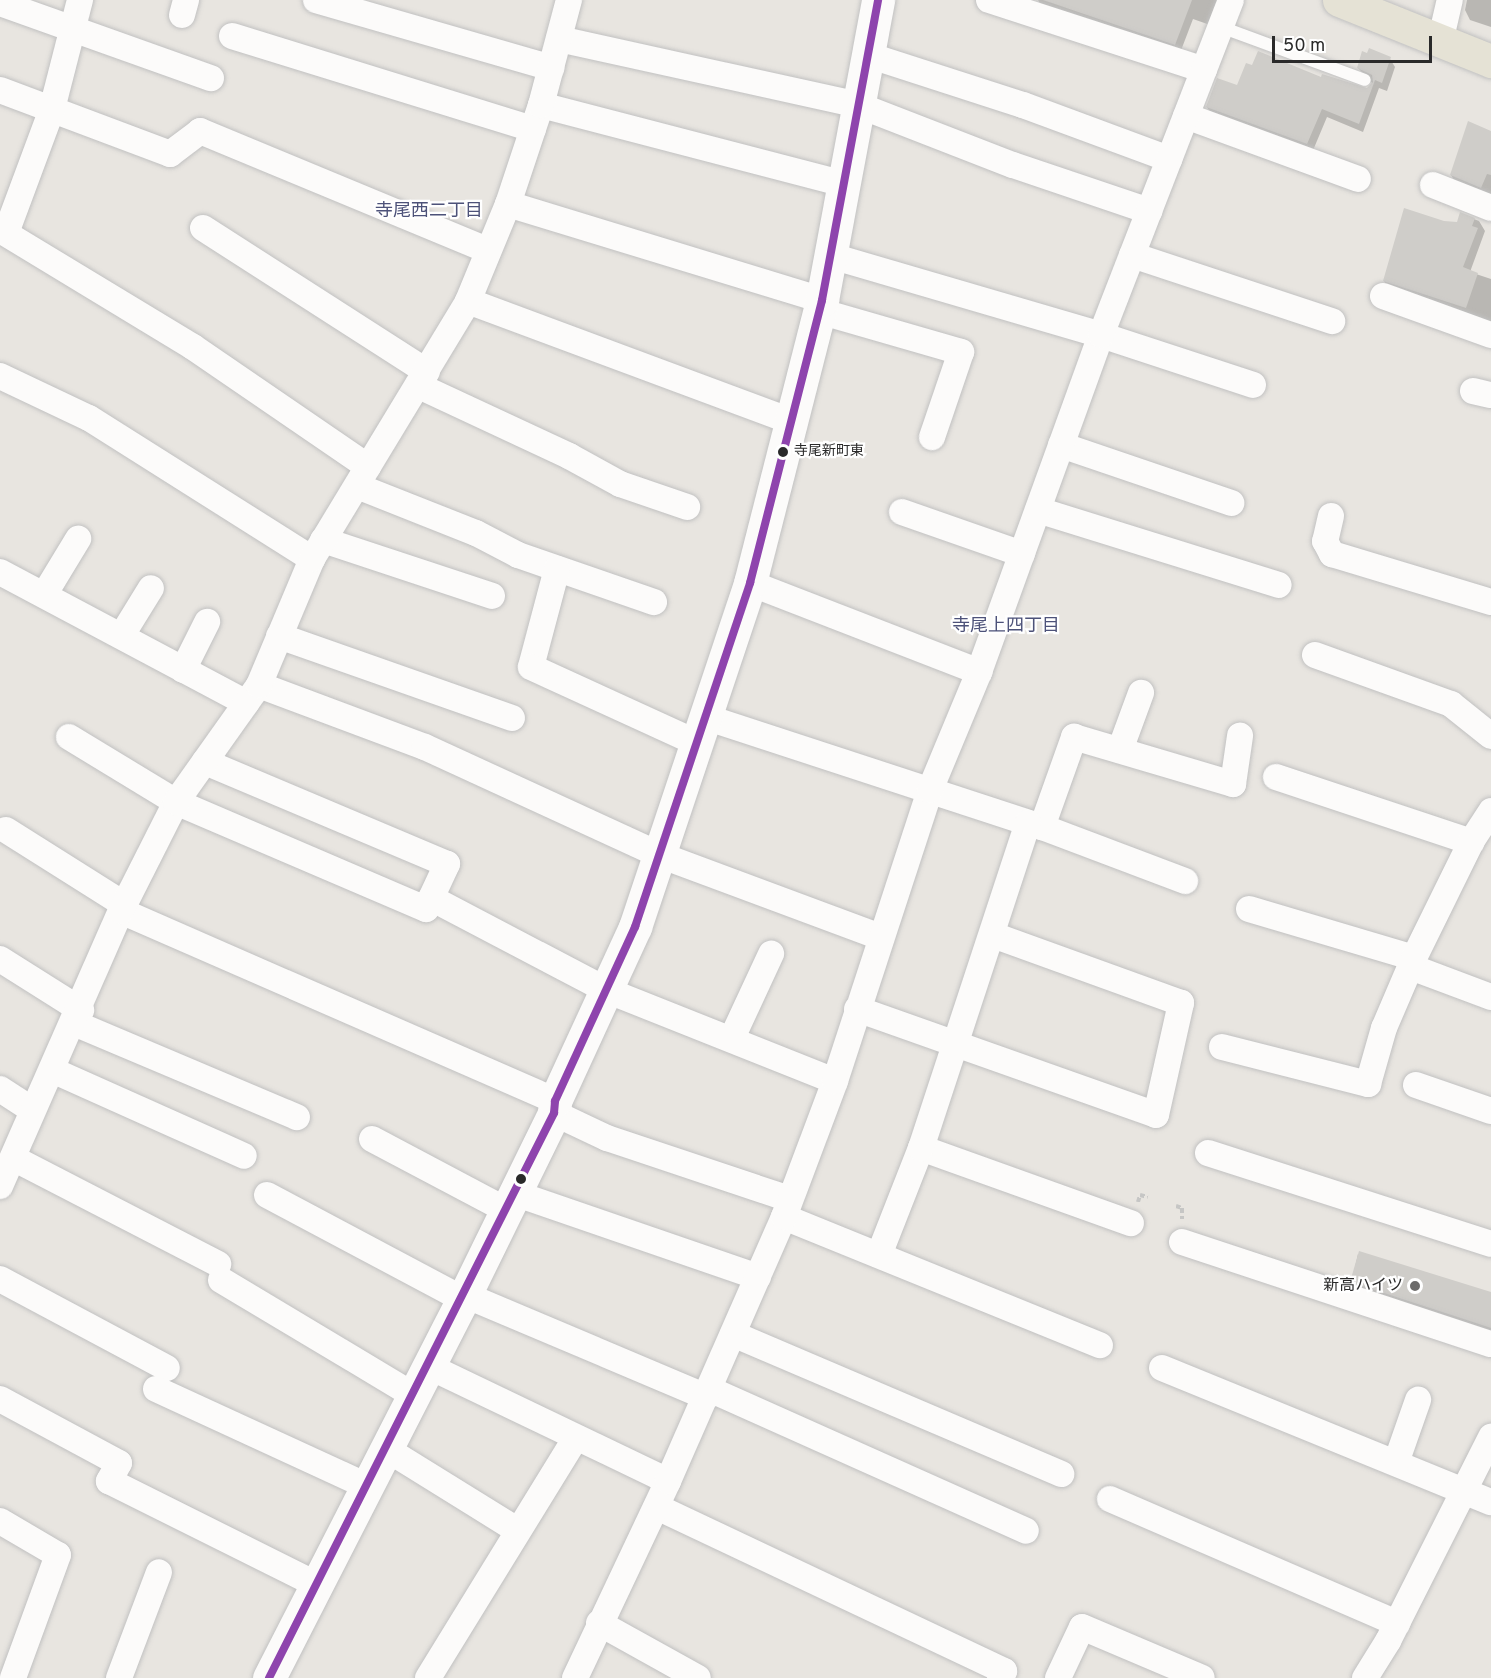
<!DOCTYPE html>
<html>
<head>
<meta charset="utf-8">
<style>
  body { margin:0 }
  #map { position:relative; width:1491px; height:1678px; overflow:hidden; background:#e8e5e0; font-family:Overpass,"Noto Sans JP",sans-serif }
  div>[style] { position:absolute }
  [style*='--x'] { left:calc(var(--x)*1px); top:calc(var(--y)*1px); width:calc(var(--w)*1px); rotate:calc(var(--a)*1deg) }
  .shadow>* { inset:0; background:#0003 }
  .building>* { inset:0; background:#cfcdc9 }
  .path>* { height:4px; margin-top:-2px; transform-origin:0; background:repeating-linear-gradient(90deg,#c6c6c5 0 4.5px,transparent 0 7.5px) }
  .roads { filter:drop-shadow(0 0 2px #c1c1c1) drop-shadow(0 0 2px #c1c1c1) }
  .lane>* { height:12px; margin:-6px; padding:0 6px; transform-origin:6px; border-radius:6px; background:#fcfbfa }
  .street>* { height:26px; margin:-13px; padding:0 13px; transform-origin:13px; border-radius:13px; background:#fcfbfa }
  .secondary>* { height:33px; margin:-16.5px; padding:0 16.5px; transform-origin:16.5px; border-radius:16.5px; background:#fcfbfa }
  .primary>* { height:33px; margin:-16.5px; padding:0 16.5px; transform-origin:16.5px; border-radius:16.5px; background:#e5e2d5 }
  .bus-1>* { height:8px; margin:-4px; padding:0 4px; transform-origin:4px; border-radius:4px; background:#8e44ad }
  .dots>* { width:16px; height:16px; translate:-50% -50%; box-sizing:border-box; border:3px solid #fff; border-radius:50% }
  span { translate:-50% -50%; white-space:nowrap; text-align:center; line-height:1.15; -webkit-text-stroke:4.5px #fff; paint-order:stroke }
  .bus-label { font-size:14px; color:#2a2a2a }
  .left { translate:0 -50%; text-align:left }
  .poi-label { font-size:16px; color:#2a2a2a }
  .right { translate:-100% -50%; text-align:right }
  .neighbourhood-label { font-size:18px; color:#4d5279 }
  .scale { position:absolute; left:1272px; top:36px; width:160px; height:27px; box-sizing:border-box; border:3px solid #2a2a2a; border-top:0; padding-left:8px; font-size:18px; line-height:21px; white-space:nowrap; color:#2a2a2a; -webkit-text-stroke:4px #fff; paint-order:stroke }
</style>
</head>
<body>
<div id="map">
  <div class="shadow">
    <i style="clip-path:polygon(1038px 0,1223px 0,1213px 26px,1193px 19px,1180px 53px,1043px 9px)"></i>
    <i style="clip-path:polygon(1467px 0,1491px 0,1491px 27px,1470px 20px,1465px 10px)"></i>
    <i style="clip-path:polygon(1390px 59px,1395px 67px,1387px 91px,1379px 88px,1363px 132px,1327px 117px,1314px 148px,1212px 108px,1314px 148px,1312px 152px,1212px 116px,1207px 107px,1238px 87px,1322px 79px,1366px 90px,1372px 83px,1358px 68px)"></i>
    <i style="clip-path:polygon(1491px 132px,1491px 198px,1457px 185px,1451px 175px)"></i>
    <i style="clip-path:polygon(1461px 214px,1479px 221px,1485px 231px,1470px 272px,1491px 279px,1491px 325px,1390px 291px,1384px 281px,1443px 222px,1458px 223px)"></i>
    <i style="clip-path:polygon(1358px 1254px,1491px 1293px,1491px 1351px,1368px 1310px,1352px 1281px)"></i>
  </div>
  <div class="building">
    <i style="clip-path:polygon(1043px 0,1192px 0,1175px 45px)"></i>
    <i style="clip-path:polygon(1369px 48px,1391px 57px,1382px 83px,1375px 80px,1359px 124px,1322px 109px,1307px 144px,1206px 107px,1217px 78px,1237px 85px,1246px 63px,1252px 65px,1258px 51px,1321px 77px,1322px 74px,1367px 88px,1373px 82px,1372px 75px,1357px 68px,1362px 51px,1367px 53px)"></i>
    <i style="clip-path:polygon(1468px 121px,1491px 131px,1491px 175px,1487px 174px,1481px 188px,1450px 175px)"></i>
    <i style="clip-path:polygon(1404px 208px,1444px 221px,1457px 222px,1460px 212px,1475px 218px,1472px 226px,1478px 228px,1463px 267px,1478px 273px,1466px 308px,1383px 281px)"></i>
    <i style="clip-path:polygon(1359px 1251px,1491px 1292px,1491px 1328px,1350px 1282px)"></i>
  </div>
  <div class="path">
    <i style="--x:1138;--y:1202;--w:7;--a:-74"></i>
    <i style="--x:1140;--y:1195;--w:8;--a:14"></i>
    <i style="--x:1176;--y:1206;--w:6;--a:18"></i>
    <i style="--x:1182;--y:1208;--w:11;--a:90"></i>
  </div>
  <div class="roads">
    <div class="lane">
      <i style="--x:1221;--y:27;--w:153;--a:20.2"></i>
    </div>
    <div class="street">
      <i style="--x:316;--y:0;--w:245;--a:16.1"></i>
      <i style="--x:989;--y:0;--w:226;--a:18"></i>
      <i style="--x:0;--y:3;--w:224;--a:19.6"></i>
      <i style="--x:182;--y:15;--w:16;--a:-75"></i>
      <i style="--x:232;--y:36;--w:315;--a:17.2"></i>
      <i style="--x:1441;--y:38;--w:39;--a:-77"></i>
      <i style="--x:559;--y:39;--w:306;--a:12.4"></i>
      <i style="--x:858;--y:105;--w:166;--a:21.2"></i>
      <i style="--x:1013;--y:165;--w:144;--a:18.7"></i>
      <i style="--x:868;--y:55;--w:163;--a:17.9"></i>
      <i style="--x:1023;--y:105;--w:156;--a:20.3"></i>
      <i style="--x:0;--y:90;--w:182;--a:20.6"></i>
      <i style="--x:170;--y:154;--w:38;--a:-37"></i>
      <i style="--x:200;--y:131;--w:312;--a:22.5"></i>
      <i style="--x:541;--y:105;--w:313;--a:14.6"></i>
      <i style="--x:1186;--y:116;--w:183;--a:20.1"></i>
      <i style="--x:1433;--y:185;--w:62;--a:21.6"></i>
      <i style="--x:508;--y:204;--w:328;--a:17"></i>
      <i style="--x:203;--y:228;--w:266;--a:32.7"></i>
      <i style="--x:0;--y:230;--w:226;--a:31.2"></i>
      <i style="--x:193;--y:347;--w:212;--a:34.4"></i>
      <i style="--x:6;--y:233;--w:132;--a:-69.6"></i>
      <i style="--x:52;--y:109;--w:113;--a:-75.6"></i>
      <i style="--x:828;--y:255;--w:284;--a:16.3"></i>
      <i style="--x:1101;--y:335;--w:160;--a:18.2"></i>
      <i style="--x:1132;--y:255;--w:211;--a:18.3"></i>
      <i style="--x:1383;--y:296;--w:115;--a:19.9"></i>
      <i style="--x:468;--y:301;--w:345;--a:20.4"></i>
      <i style="--x:819;--y:311;--w:148;--a:16.1"></i>
      <i style="--x:961;--y:352;--w:90;--a:108.8"></i>
      <i style="--x:0;--y:376;--w:98;--a:25.3"></i>
      <i style="--x:89;--y:418;--w:264;--a:32.3"></i>
      <i style="--x:419;--y:386;--w:166;--a:25"></i>
      <i style="--x:569;--y:456;--w:58;--a:28.8"></i>
      <i style="--x:620;--y:484;--w:71;--a:18.9"></i>
      <i style="--x:1473;--y:391;--w:18;--a:13"></i>
      <i style="--x:1061;--y:445;--w:180;--a:18.8"></i>
      <i style="--x:357;--y:486;--w:128;--a:21.6"></i>
      <i style="--x:476;--y:533;--w:47;--a:27.6"></i>
      <i style="--x:518;--y:555;--w:144;--a:19.1"></i>
      <i style="--x:1038;--y:510;--w:252;--a:17.3"></i>
      <i style="--x:902;--y:512;--w:127;--a:19.3"></i>
      <i style="--x:1331;--y:516;--w:26;--a:103"></i>
      <i style="--x:1325;--y:541;--w:15;--a:62"></i>
      <i style="--x:1332;--y:554;--w:166;--a:16.8"></i>
      <i style="--x:323;--y:540;--w:178;--a:18.3"></i>
      <i style="--x:557;--y:569;--w:101;--a:104.9"></i>
      <i style="--x:531;--y:667;--w:185;--a:24.6"></i>
      <i style="--x:0;--y:572;--w:279;--a:28"></i>
      <i style="--x:750;--y:583;--w:246;--a:21.2"></i>
      <i style="--x:44;--y:595;--w:66;--a:-58.7"></i>
      <i style="--x:122;--y:635;--w:55;--a:-58.3"></i>
      <i style="--x:279;--y:636;--w:247;--a:19.4"></i>
      <i style="--x:1315;--y:655;--w:145;--a:19.8"></i>
      <i style="--x:1451;--y:704;--w:51;--a:38.7"></i>
      <i style="--x:183;--y:670;--w:54;--a:-63.4"></i>
      <i style="--x:259;--y:685;--w:177;--a:20.5"></i>
      <i style="--x:425;--y:747;--w:259;--a:24.7"></i>
      <i style="--x:660;--y:855;--w:235;--a:20.4"></i>
      <i style="--x:708;--y:718;--w:351;--a:18.1"></i>
      <i style="--x:1042;--y:827;--w:153;--a:20.7"></i>
      <i style="--x:69;--y:737;--w:125;--a:31.3"></i>
      <i style="--x:176;--y:802;--w:272;--a:23.2"></i>
      <i style="--x:426;--y:909;--w:50;--a:-65"></i>
      <i style="--x:447;--y:864;--w:263;--a:-157.1"></i>
      <i style="--x:1120;--y:750;--w:61;--a:-69.8"></i>
      <i style="--x:1276;--y:777;--w:206;--a:18.4"></i>
      <i style="--x:1042;--y:827;--w:96;--a:-70.4"></i>
      <i style="--x:1074;--y:737;--w:166;--a:16.5"></i>
      <i style="--x:1233;--y:784;--w:49;--a:-81.7"></i>
      <i style="--x:6;--y:830;--w:141;--a:32.2"></i>
      <i style="--x:431;--y:898;--w:198;--a:27.7"></i>
      <i style="--x:606;--y:990;--w:246;--a:21.7"></i>
      <i style="--x:1249;--y:909;--w:172;--a:16.5"></i>
      <i style="--x:121;--y:911;--w:474;--a:23.6"></i>
      <i style="--x:0;--y:959;--w:96;--a:32.2"></i>
      <i style="--x:1411;--y:967;--w:85;--a:20.6"></i>
      <i style="--x:857;--y:1009;--w:317;--a:19.5"></i>
      <i style="--x:1156;--y:1115;--w:115;--a:-77.4"></i>
      <i style="--x:1181;--y:1003;--w:200;--a:-160.1"></i>
      <i style="--x:74;--y:1023;--w:242;--a:22.9"></i>
      <i style="--x:732;--y:1038;--w:93;--a:-65.1"></i>
      <i style="--x:1222;--y:1047;--w:151;--a:14.2"></i>
      <i style="--x:1368;--y:1084;--w:58;--a:-74.1"></i>
      <i style="--x:1384;--y:1028;--w:76;--a:-66.8"></i>
      <i style="--x:1414;--y:958;--w:129;--a:-63.8"></i>
      <i style="--x:1471;--y:842;--w:37;--a:-57"></i>
      <i style="--x:52;--y:1070;--w:210;--a:24.1"></i>
      <i style="--x:1416;--y:1085;--w:79;--a:19.1"></i>
      <i style="--x:0;--y:1089;--w:38;--a:33"></i>
      <i style="--x:554;--y:1113;--w:59;--a:25.3"></i>
      <i style="--x:607;--y:1138;--w:192;--a:18.5"></i>
      <i style="--x:372;--y:1139;--w:152;--a:27.9"></i>
      <i style="--x:921;--y:1148;--w:223;--a:19.7"></i>
      <i style="--x:1208;--y:1153;--w:297;--a:17.8"></i>
      <i style="--x:13;--y:1158;--w:231;--a:27.3"></i>
      <i style="--x:0;--y:1186;--w:300;--a:-66.3"></i>
      <i style="--x:121;--y:911;--w:122;--a:-63.2"></i>
      <i style="--x:176;--y:802;--w:143;--a:-54.6"></i>
      <i style="--x:259;--y:685;--w:137;--a:-67.2"></i>
      <i style="--x:312;--y:559;--w:301;--a:-58.8"></i>
      <i style="--x:468;--y:301;--w:105;--a:-67.6"></i>
      <i style="--x:508;--y:204;--w:104;--a:-71.6"></i>
      <i style="--x:541;--y:105;--w:109;--a:-75.1"></i>
      <i style="--x:514;--y:1193;--w:258;--a:19"></i>
      <i style="--x:267;--y:1195;--w:222;--a:28"></i>
      <i style="--x:784;--y:1217;--w:341;--a:22.1"></i>
      <i style="--x:1182;--y:1242;--w:325;--a:18.3"></i>
      <i style="--x:879;--y:1255;--w:115;--a:-68.6"></i>
      <i style="--x:921;--y:1148;--w:342;--a:-71.8"></i>
      <i style="--x:0;--y:1279;--w:189;--a:28.1"></i>
      <i style="--x:221;--y:1280;--w:224;--a:30.9"></i>
      <i style="--x:465;--y:1295;--w:262;--a:22.9"></i>
      <i style="--x:733;--y:1334;--w:357;--a:23.1"></i>
      <i style="--x:428;--y:1366;--w:266;--a:25.6"></i>
      <i style="--x:1162;--y:1368;--w:355;--a:22.2"></i>
      <i style="--x:156;--y:1389;--w:234;--a:24.7"></i>
      <i style="--x:709;--y:1389;--w:347;--a:24.1"></i>
      <i style="--x:0;--y:1399;--w:135;--a:28.3"></i>
      <i style="--x:119;--y:1463;--w:21;--a:119"></i>
      <i style="--x:109;--y:1481;--w:231;--a:26.5"></i>
      <i style="--x:388;--y:1450;--w:152;--a:31.8"></i>
      <i style="--x:1397;--y:1460;--w:64;--a:-70.7"></i>
      <i style="--x:1110;--y:1499;--w:313;--a:23.4"></i>
      <i style="--x:657;--y:1507;--w:384;--a:25.3"></i>
      <i style="--x:1004;--y:1671;--w:8;--a:120"></i>
      <i style="--x:0;--y:1521;--w:67;--a:30.4"></i>
      <i style="--x:58;--y:1555;--w:131;--a:110.1"></i>
      <i style="--x:599;--y:1623;--w:113;--a:29.1"></i>
      <i style="--x:119;--y:1678;--w:113;--a:-69.3"></i>
      <i style="--x:428;--y:1678;--w:281;--a:-58.4"></i>
      <i style="--x:575;--y:1678;--w:218;--a:-64.7"></i>
      <i style="--x:668;--y:1481;--w:288;--a:-66.3"></i>
      <i style="--x:784;--y:1217;--w:145;--a:-69.4"></i>
      <i style="--x:835;--y:1081;--w:306;--a:-71.9"></i>
      <i style="--x:930;--y:790;--w:128;--a:-67.4"></i>
      <i style="--x:979;--y:672;--w:358;--a:-70.1"></i>
      <i style="--x:1101;--y:335;--w:359;--a:-68.8"></i>
      <i style="--x:1058;--y:1678;--w:56;--a:-64.8"></i>
      <i style="--x:1082;--y:1627;--w:130;--a:23"></i>
      <i style="--x:1365;--y:1678;--w:44;--a:-58.1"></i>
      <i style="--x:1388;--y:1641;--w:229;--a:-63.2"></i>
    </div>
    <div class="secondary">
      <i style="--x:269;--y:1678;--w:430;--a:-62.9"></i>
      <i style="--x:465;--y:1295;--w:203;--a:-63.9"></i>
      <i style="--x:554;--y:1113;--w:12;--a:-85"></i>
      <i style="--x:555;--y:1101;--w:192;--a:-65.3"></i>
      <i style="--x:635;--y:927;--w:363;--a:-71.5"></i>
      <i style="--x:750;--y:583;--w:292;--a:-75.7"></i>
      <i style="--x:822;--y:300;--w:305;--a:-79.4"></i>
    </div>
    <div class="primary">
      <i style="--x:1339;--y:0;--w:164;--a:21.9"></i>
    </div>
  </div>
  <div class="bus-1">
    <i style="--x:269;--y:1678;--w:633;--a:-63.23"></i>
    <i style="--x:554;--y:1113;--w:12;--a:-85"></i>
    <i style="--x:555;--y:1101;--w:192;--a:-65.3"></i>
    <i style="--x:635;--y:927;--w:363;--a:-71.5"></i>
    <i style="--x:750;--y:583;--w:292;--a:-75.7"></i>
    <i style="--x:822;--y:300;--w:305;--a:-79.4"></i>
  </div>
  <div class="dots">
    <i style="left:783px;top:452px;background:#2a2a2a"></i>
    <i style="left:521px;top:1179px;background:#2a2a2a"></i>
    <i style="left:1415px;top:1286px;background:#6c6b6a"></i>
  </div>
  <div class="bus-label">
    <span class="left" style="left:794px;top:452px">寺尾新町東</span>
  </div>
  <div class="poi-label">
    <span class="right" style="left:1403px;top:1286px">新高ハイツ</span>
  </div>
  <div class="neighbourhood-label">
    <span style="left:429px;top:212px">寺尾西二丁目</span>
    <span style="left:1006px;top:627px">寺尾上四丁目</span>
  </div>
  <div class="scale">50 m</div>
</div>
</body>
</html>
